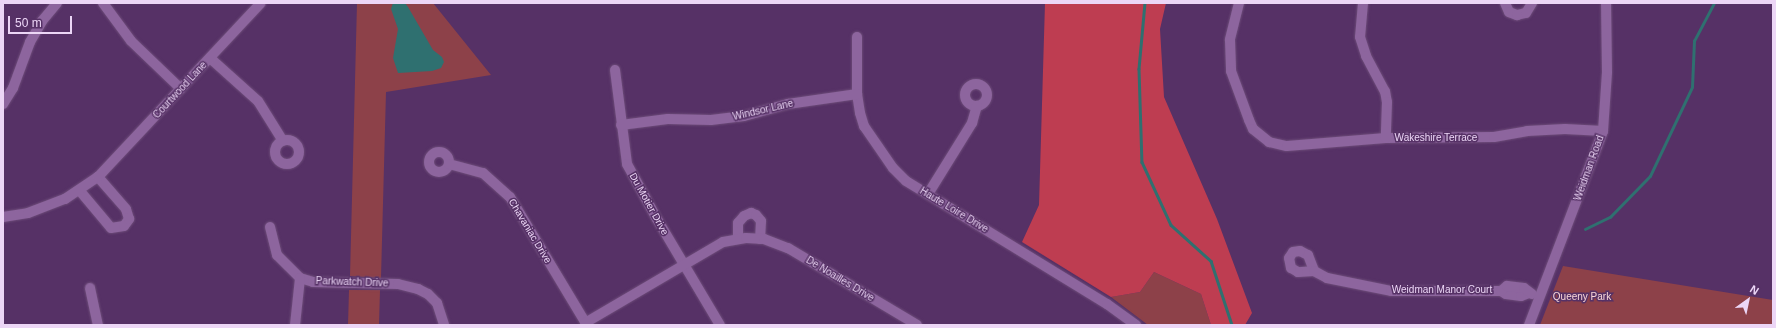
<!DOCTYPE html>
<html>
<head>
<meta charset="utf-8">
<style>
  body { margin:0 }
  #map { position:relative; width:1776px; height:328px; overflow:hidden; background:#563166; font-family:Helvetica,sans-serif }
  div>[style] { position:absolute }
  [style*='--x'] { left:calc(var(--x)*1px); top:calc(var(--y)*1px); width:calc(var(--w)*1px); rotate:calc(var(--a)*1deg) }
  .green>* { inset:0; background:#8d4149 }
  .forest>* { inset:0; background:#be3d51 }
  .water>* { inset:0; background:#2f7070 }
  .stream>* { height:2.5px; margin:-1.25px; padding:0 1.25px; transform-origin:1.25px; border-radius:1.25px; background:#2f7070 }
  .roads { filter:drop-shadow(0 0 1px #6d4c79) drop-shadow(0 0 1px #6d4c79) }
  .minor>* { height:10px; margin:-5px; padding:0 5px; transform-origin:5px; border-radius:5px; background:#8d659e }
  .minor>.ring { margin:-5px; padding:0; box-sizing:content-box; background:none; border:10px solid #8d659e; border-radius:50% }
  span { translate:-50% -50%; white-space:nowrap; text-align:center; line-height:1.15; -webkit-text-stroke:3px #563166; paint-order:stroke }
  .street-label { font-size:10px; color:#ecd6f6 }
  .park-label { font-size:10px; color:#f8d6d7 }
  .frame { position:absolute; inset:0; border:4px solid #ecd6f6; pointer-events:none }
  .north { position:absolute; left:1728px; top:280px; width:40px; height:40px; -webkit-text-stroke:3px #563166; paint-order:stroke; rotate:33deg; font-size:11px; font-weight:700; line-height:16px; text-align:center; color:#ecd6f6 }
  .north::after { content:''; display:block; margin:auto; width:14px; height:18px; background:#ecd6f6; clip-path:polygon(50% 0,100% 100%,50% 72%,0 100%) }
  .scale { position:absolute; left:8px; top:16px; width:64px; height:18px; box-sizing:border-box; border:2px solid #ecd6f6; border-top:0; padding-left:5px; font-size:12px; line-height:14px; white-space:nowrap; color:#ecd6f6; -webkit-text-stroke:3px #563166; paint-order:stroke }
</style>
</head>
<body>
<div id="map">
  <div class="green">
    <i style="clip-path:polygon(357px 3px,433px 3px,491px 75px,386px 92px,381px 278px,350px 276px)"></i>
    <i style="clip-path:polygon(1563px 266px,1773px 300px,1773px 325px,1540px 325px)"></i>
    <i style="clip-path:polygon(1154px 272px,1201px 294px,1211px 325px,1148px 325px,1111px 297px,1140px 292px)"></i>
    <i style="clip-path:polygon(349px 290px,380px 290px,379px 325px,348px 325px)"></i>
  </div>
  <div class="forest">
    <i style="clip-path:polygon(1045px 3px,1166px 3px,1160px 29px,1164px 97px,1217px 219px,1252px 313px,1245px 325px,1211px 325px,1201px 294px,1154px 272px,1140px 292px,1111px 297px,1022px 242px,1039px 205px)"></i>
  </div>
  <div class="water">
    <i style="clip-path:polygon(393px 3px,405px 3px,408px 7px,433px 50px,442px 57px,444px 62px,441px 68px,432px 71px,398px 73px,393px 58px,398px 29px,391px 9px)"></i>
  </div>
  <div class="stream">
    <i style="--x:1145;--y:3;--w:66;--a:95.2"></i>
    <i style="--x:1139;--y:69;--w:93;--a:88.2"></i>
    <i style="--x:1142;--y:162;--w:69;--a:65.3"></i>
    <i style="--x:1171;--y:225;--w:54;--a:42"></i>
    <i style="--x:1211;--y:261;--w:67;--a:71.8"></i>
    <i style="--x:1585;--y:229;--w:28;--a:-26"></i>
    <i style="--x:1610;--y:217;--w:57;--a:-45.7"></i>
    <i style="--x:1650;--y:176;--w:98;--a:-64.7"></i>
    <i style="--x:1692;--y:87;--w:46;--a:-87.5"></i>
    <i style="--x:1694;--y:41;--w:43;--a:-62.2"></i>
  </div>
  <div class="roads">
    <div class="minor">
      <i style="--x:103;--y:3;--w:47;--a:53.6"></i>
      <i style="--x:131;--y:41;--w:69;--a:43.8"></i>
      <i style="--x:1239;--y:3;--w:38;--a:104"></i>
      <i style="--x:1230;--y:40;--w:31;--a:88"></i>
      <i style="--x:1231;--y:71;--w:52;--a:69.8"></i>
      <i style="--x:1249;--y:120;--w:10;--a:66"></i>
      <i style="--x:1253;--y:129;--w:21;--a:39"></i>
      <i style="--x:1269;--y:142;--w:18;--a:13"></i>
      <i style="--x:1287;--y:146;--w:99;--a:-4.6"></i>
      <i style="--x:1386;--y:138;--w:108;--a:-0.5"></i>
      <i style="--x:1494;--y:137;--w:34;--a:-10"></i>
      <i style="--x:1527;--y:131;--w:38;--a:-3"></i>
      <i style="--x:1565;--y:129;--w:38;--a:3"></i>
      <i style="--x:1363;--y:3;--w:34;--a:95"></i>
      <i style="--x:1360;--y:37;--w:20;--a:72"></i>
      <i style="--x:1366;--y:56;--w:40;--a:62"></i>
      <i style="--x:1385;--y:91;--w:11;--a:80"></i>
      <i style="--x:1387;--y:102;--w:36;--a:92"></i>
      <i style="--x:1505;--y:3;--w:10;--a:66"></i>
      <i style="--x:1509;--y:12;--w:9;--a:21"></i>
      <i style="--x:1517;--y:15;--w:9;--a:-13"></i>
      <i style="--x:1526;--y:13;--w:12;--a:-59"></i>
      <i style="--x:857;--y:37;--w:57;--a:90"></i>
      <i style="--x:857;--y:94;--w:19;--a:81"></i>
      <i style="--x:860;--y:113;--w:14;--a:73"></i>
      <i style="--x:864;--y:126;--w:51;--a:55.4"></i>
      <i style="--x:893;--y:168;--w:18;--a:45"></i>
      <i style="--x:906;--y:181;--w:236;--a:31.5"></i>
      <i style="--x:1107;--y:304;--w:36;--a:36"></i>
      <i style="--x:210;--y:58;--w:64;--a:41.9"></i>
      <i style="--x:258;--y:101;--w:47;--a:58"></i>
      <i style="--x:615;--y:70;--w:95;--a:82.7"></i>
      <i style="--x:627;--y:164;--w:63;--a:61.4"></i>
      <i style="--x:657;--y:219;--w:123;--a:59.3"></i>
      <i class="ring" style="left:965px;top:84px;width:12px;height:12px"></i>
      <i style="--x:3;--y:104;--w:19;--a:-58"></i>
      <i style="--x:13;--y:88;--w:49;--a:-69.7"></i>
      <i style="--x:30;--y:42;--w:24;--a:-60"></i>
      <i style="--x:42;--y:21;--w:23;--a:-50"></i>
      <i style="--x:621;--y:125;--w:47;--a:-7.3"></i>
      <i style="--x:668;--y:119;--w:43;--a:1.3"></i>
      <i style="--x:711;--y:120;--w:33;--a:-7"></i>
      <i style="--x:744;--y:116;--w:46;--a:-15.3"></i>
      <i style="--x:788;--y:104;--w:70;--a:-8.2"></i>
      <i class="ring" style="left:275px;top:140px;width:14px;height:14px"></i>
      <i class="ring" style="left:429px;top:152px;width:10px;height:10px"></i>
      <i style="--x:449;--y:164;--w:35;--a:15"></i>
      <i style="--x:483;--y:173;--w:36;--a:42"></i>
      <i style="--x:510;--y:197;--w:149;--a:59"></i>
      <i style="--x:80;--y:191;--w:48;--a:50"></i>
      <i style="--x:111;--y:228;--w:13;--a:-9"></i>
      <i style="--x:124;--y:226;--w:9;--a:-54"></i>
      <i style="--x:129;--y:219;--w:10;--a:-107"></i>
      <i style="--x:126;--y:209;--w:43;--a:-131.2"></i>
      <i style="--x:928;--y:194;--w:84;--a:-58.2"></i>
      <i style="--x:972;--y:123;--w:18;--a:-74"></i>
      <i style="--x:3;--y:217;--w:25;--a:-9"></i>
      <i style="--x:28;--y:213;--w:40;--a:-21"></i>
      <i style="--x:65;--y:199;--w:40;--a:-34"></i>
      <i style="--x:98;--y:177;--w:238;--a:-46.9"></i>
      <i style="--x:270;--y:227;--w:29;--a:76"></i>
      <i style="--x:277;--y:255;--w:33;--a:45"></i>
      <i style="--x:300;--y:278;--w:14;--a:17"></i>
      <i style="--x:313;--y:282;--w:85;--a:1.3"></i>
      <i style="--x:398;--y:284;--w:21;--a:14"></i>
      <i style="--x:418;--y:289;--w:11;--a:27"></i>
      <i style="--x:428;--y:294;--w:13;--a:45"></i>
      <i style="--x:437;--y:303;--w:23;--a:72"></i>
      <i style="--x:738;--y:238;--w:15;--a:-90"></i>
      <i style="--x:738;--y:223;--w:9;--a:-49"></i>
      <i style="--x:744;--y:216;--w:8;--a:-23"></i>
      <i style="--x:751;--y:213;--w:5;--a:22"></i>
      <i style="--x:756;--y:215;--w:8;--a:50"></i>
      <i style="--x:761;--y:221;--w:18;--a:93"></i>
      <i style="--x:1300;--y:251;--w:9;--a:27"></i>
      <i style="--x:1308;--y:255;--w:17;--a:69"></i>
      <i style="--x:1314;--y:271;--w:16;--a:176"></i>
      <i style="--x:1298;--y:272;--w:8;--a:-150"></i>
      <i style="--x:1291;--y:268;--w:10;--a:-101"></i>
      <i style="--x:1289;--y:258;--w:7;--a:-56"></i>
      <i style="--x:1293;--y:252;--w:7;--a:-8"></i>
      <i style="--x:1314;--y:271;--w:15;--a:28"></i>
      <i style="--x:1327;--y:278;--w:65;--a:11.5"></i>
      <i style="--x:1391;--y:291;--w:110;--a:0"></i>
      <i style="--x:1501;--y:291;--w:6;--a:31"></i>
      <i style="--x:1506;--y:294;--w:15;--a:8"></i>
      <i style="--x:1521;--y:296;--w:9;--a:-21"></i>
      <i style="--x:90;--y:288;--w:38;--a:78"></i>
      <i style="--x:1501;--y:291;--w:8;--a:-40"></i>
      <i style="--x:1507;--y:286;--w:17;--a:7"></i>
      <i style="--x:1524;--y:288;--w:10;--a:37"></i>
      <i style="--x:585;--y:323;--w:160;--a:-30.4"></i>
      <i style="--x:723;--y:242;--w:23;--a:-10"></i>
      <i style="--x:746;--y:238;--w:18;--a:3"></i>
      <i style="--x:764;--y:239;--w:26;--a:21"></i>
      <i style="--x:788;--y:248;--w:150;--a:30.8"></i>
      <i style="--x:295;--y:325;--w:47;--a:-83.9"></i>
      <i style="--x:1529;--y:325;--w:208;--a:-69.1"></i>
      <i style="--x:1603;--y:131;--w:59;--a:-86.1"></i>
      <i style="--x:1607;--y:72;--w:69;--a:-90.8"></i>
    </div>
  </div>
  <div class="street-label">
    <span style="left:180px;top:90px;rotate:-47deg">Courtwood Lane</span>
    <span style="left:763px;top:110px;rotate:-13deg">Windsor Lane</span>
    <span style="left:1436px;top:138px">Wakeshire Terrace</span>
    <span style="left:1589px;top:168px;rotate:-70deg">Weidman Road</span>
    <span style="left:649px;top:204px;rotate:61deg">Du Motier Drive</span>
    <span style="left:954px;top:210px;rotate:31deg">Haute Loire Drive</span>
    <span style="left:530px;top:231px;rotate:59deg">Chavaniac Drive</span>
    <span style="left:840px;top:279px;rotate:31deg">De Noailles Drive</span>
    <span style="left:352px;top:282px;rotate:2deg">Parkwatch Drive</span>
    <span style="left:1442px;top:290px">Weidman Manor Court</span>
  </div>
  <div class="park-label">
    <span style="left:1582px;top:297px">Queeny Park</span>
  </div>
  <div class="frame"></div>
  <div class="north">N</div>
  <div class="scale">50 m</div>
</div>
</body>
</html>
